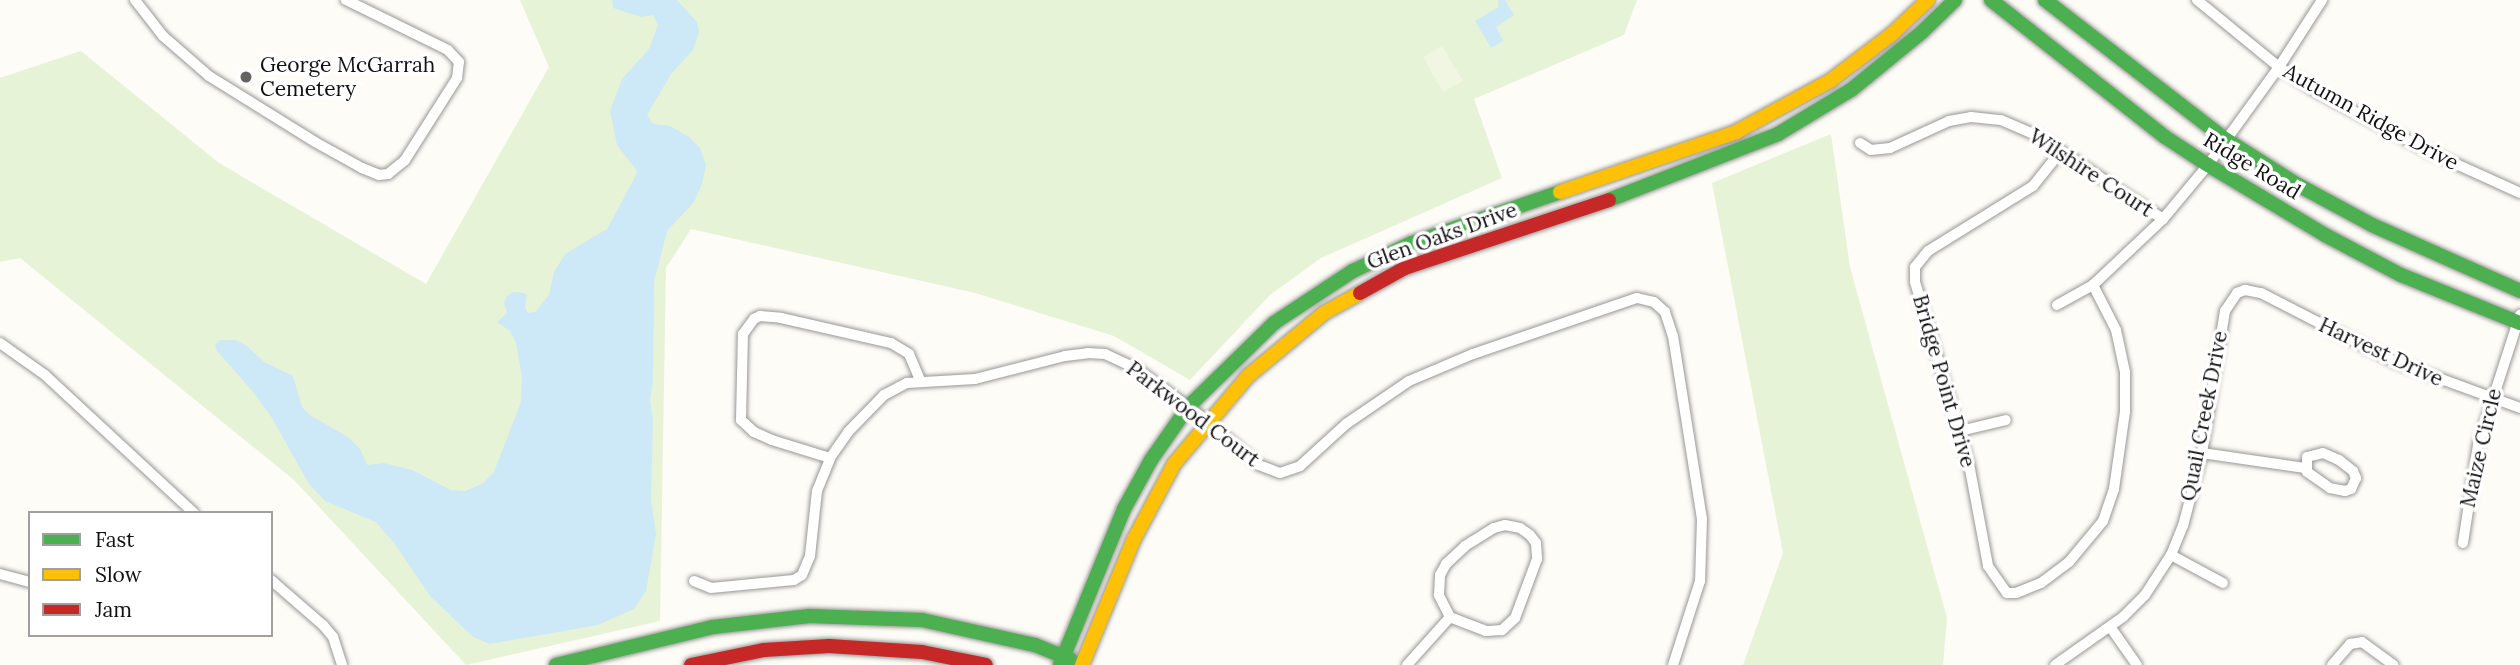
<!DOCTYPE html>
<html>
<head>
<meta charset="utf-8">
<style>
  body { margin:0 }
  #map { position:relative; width:2520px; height:665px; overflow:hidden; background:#fdfcf7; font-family:Lora,serif }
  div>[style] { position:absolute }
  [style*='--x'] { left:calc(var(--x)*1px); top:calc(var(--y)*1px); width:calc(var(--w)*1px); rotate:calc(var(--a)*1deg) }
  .green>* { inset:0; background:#e7f3d7 }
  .pitch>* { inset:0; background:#f0f6e1 }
  .water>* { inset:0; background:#cde8f7 }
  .roads { filter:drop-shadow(0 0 2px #979795) drop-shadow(0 0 2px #979795) }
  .street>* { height:10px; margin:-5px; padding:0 5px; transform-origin:5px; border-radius:5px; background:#fffffe }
  .fast>* { height:14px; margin:-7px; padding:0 7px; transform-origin:7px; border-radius:7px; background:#4caf50 }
  .slow>* { height:14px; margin:-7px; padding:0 7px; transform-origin:7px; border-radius:7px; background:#ffc107 }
  .jam>* { height:14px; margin:-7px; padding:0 7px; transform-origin:7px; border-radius:7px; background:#c62828 }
  .dots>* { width:19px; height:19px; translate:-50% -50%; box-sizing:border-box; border:4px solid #fff; border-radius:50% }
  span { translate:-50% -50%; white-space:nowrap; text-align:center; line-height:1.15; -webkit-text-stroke:7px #fff; paint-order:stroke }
  .poi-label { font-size:21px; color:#111 }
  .left { translate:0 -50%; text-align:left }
  .street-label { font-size:21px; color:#111 }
  .legend { position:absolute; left:28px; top:511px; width:245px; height:126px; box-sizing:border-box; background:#fff; border:2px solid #a0a0a0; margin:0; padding:9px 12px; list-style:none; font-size:21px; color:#111 }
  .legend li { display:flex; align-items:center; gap:14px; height:35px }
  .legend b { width:35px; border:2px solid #a0a0a0 }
</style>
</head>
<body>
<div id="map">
  <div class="green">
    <i style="clip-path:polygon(520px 0,1637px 0,1624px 35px,1474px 99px,1502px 178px,1321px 258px,1270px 295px,1190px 380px,1114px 336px,975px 293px,691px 229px,666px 268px,660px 621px,466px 665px,294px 480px,20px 258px,0 262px,0 78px,81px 51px,219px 163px,426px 284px,549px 67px)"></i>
    <i style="clip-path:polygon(1831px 134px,1850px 267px,1947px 618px,1943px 665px,1743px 665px,1783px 553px,1712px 183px)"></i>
  </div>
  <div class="pitch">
    <i style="clip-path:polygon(1442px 46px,1463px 81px,1443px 92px,1423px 57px)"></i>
  </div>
  <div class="water">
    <i style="clip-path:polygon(612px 0,677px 0,697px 22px,699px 32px,693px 50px,671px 74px,647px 115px,653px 124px,670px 126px,689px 137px,700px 148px,706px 165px,702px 184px,694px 202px,667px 231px,654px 282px,653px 381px,650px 400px,653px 420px,651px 500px,656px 534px,646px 591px,634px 609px,598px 625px,490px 644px,473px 637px,431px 597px,394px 543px,376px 522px,325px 501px,309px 484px,272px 418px,254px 393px,217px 351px,215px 345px,220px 340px,236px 340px,247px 346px,264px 362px,293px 376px,302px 407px,310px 415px,348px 437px,360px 449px,367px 465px,384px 463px,412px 470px,451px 490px,465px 491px,482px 484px,494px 472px,521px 402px,522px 377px,516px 343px,510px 331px,497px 322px,507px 313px,504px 303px,506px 297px,513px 292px,524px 293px,527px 295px,525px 308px,528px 313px,535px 312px,549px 295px,554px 272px,565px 254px,607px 229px,636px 175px,637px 171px,617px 145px,610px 111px,622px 79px,649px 49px,658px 25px,653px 15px,641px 17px,613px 8px)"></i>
    <i style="clip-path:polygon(1498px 0,1505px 0,1514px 15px,1496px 27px,1503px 41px,1491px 48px,1475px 21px,1499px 7px)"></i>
  </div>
  <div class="roads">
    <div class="street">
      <i style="--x:135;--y:0;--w:46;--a:52.1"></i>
      <i style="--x:163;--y:36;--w:61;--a:41"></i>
      <i style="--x:209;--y:76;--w:125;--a:31.9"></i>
      <i style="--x:315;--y:142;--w:54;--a:29"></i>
      <i style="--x:362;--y:168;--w:18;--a:22"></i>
      <i style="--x:379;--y:175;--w:9;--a:-6"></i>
      <i style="--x:388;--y:174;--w:22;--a:-39"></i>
      <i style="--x:405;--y:160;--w:97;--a:-57.6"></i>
      <i style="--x:457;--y:78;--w:16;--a:-83"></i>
      <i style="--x:459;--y:62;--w:16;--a:-133"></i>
      <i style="--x:448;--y:50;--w:114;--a:-153.9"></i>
      <i style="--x:2197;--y:0;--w:106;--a:39.3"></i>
      <i style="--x:2279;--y:67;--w:42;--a:33.3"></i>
      <i style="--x:2314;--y:90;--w:134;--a:28.1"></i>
      <i style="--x:2432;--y:153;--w:97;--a:24.4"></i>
      <i style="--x:1860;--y:143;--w:13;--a:32"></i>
      <i style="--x:1871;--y:150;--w:19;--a:-6"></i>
      <i style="--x:1890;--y:148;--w:65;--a:-24.6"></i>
      <i style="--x:1949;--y:121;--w:22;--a:-10"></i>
      <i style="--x:1971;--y:117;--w:30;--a:6"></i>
      <i style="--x:2001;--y:120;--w:40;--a:23.4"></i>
      <i style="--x:2038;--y:136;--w:150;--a:33.6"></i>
      <i style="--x:2061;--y:151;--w:45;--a:128.7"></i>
      <i style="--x:2033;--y:186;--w:123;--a:148.2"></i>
      <i style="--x:1928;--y:251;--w:21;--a:129"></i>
      <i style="--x:1915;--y:267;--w:15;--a:90"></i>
      <i style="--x:1915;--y:282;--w:190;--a:73.5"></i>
      <i style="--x:1969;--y:464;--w:104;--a:79.4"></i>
      <i style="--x:1988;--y:566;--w:33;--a:55"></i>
      <i style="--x:2007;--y:593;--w:9;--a:0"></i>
      <i style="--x:2016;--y:593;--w:27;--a:-22"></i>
      <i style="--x:2041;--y:583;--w:35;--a:-37"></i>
      <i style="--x:2069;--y:562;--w:53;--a:-50.3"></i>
      <i style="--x:2103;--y:521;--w:34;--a:-71"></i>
      <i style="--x:2114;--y:489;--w:78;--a:-81.9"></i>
      <i style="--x:2125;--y:412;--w:40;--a:-90"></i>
      <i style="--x:2125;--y:372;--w:43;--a:-102.1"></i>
      <i style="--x:2116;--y:330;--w:51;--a:-117.1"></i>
      <i style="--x:2057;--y:305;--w:41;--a:-29.1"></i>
      <i style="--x:2093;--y:285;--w:96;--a:-43.3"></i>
      <i style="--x:2163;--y:219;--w:70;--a:-50.2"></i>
      <i style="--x:2208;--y:165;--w:121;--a:-54.1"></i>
      <i style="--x:2279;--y:67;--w:80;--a:-57.3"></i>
      <i style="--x:0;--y:343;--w:55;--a:35.4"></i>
      <i style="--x:45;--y:375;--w:203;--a:42.8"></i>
      <i style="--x:1960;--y:431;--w:47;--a:-13.4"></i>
      <i style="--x:2202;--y:453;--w:104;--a:8.3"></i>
      <i style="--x:2323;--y:453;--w:17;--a:24"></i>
      <i style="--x:2339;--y:460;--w:18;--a:38"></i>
      <i style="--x:2353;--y:471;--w:8;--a:67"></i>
      <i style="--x:2356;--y:478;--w:12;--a:114"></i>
      <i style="--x:2351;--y:489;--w:6;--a:162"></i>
      <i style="--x:2345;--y:491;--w:15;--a:-169"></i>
      <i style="--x:2330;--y:488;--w:28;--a:-145"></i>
      <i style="--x:2307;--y:472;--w:15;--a:-90"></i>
      <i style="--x:2307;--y:457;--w:16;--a:-14"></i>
      <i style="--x:830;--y:458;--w:61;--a:-162.8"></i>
      <i style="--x:772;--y:440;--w:20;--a:-156"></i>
      <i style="--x:754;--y:432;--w:18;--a:-137"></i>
      <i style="--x:741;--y:420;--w:86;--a:-88.7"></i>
      <i style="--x:743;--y:334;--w:19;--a:-54"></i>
      <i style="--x:754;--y:319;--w:7;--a:-27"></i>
      <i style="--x:760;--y:316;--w:21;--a:5"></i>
      <i style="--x:781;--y:318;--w:113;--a:12.8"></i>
      <i style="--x:891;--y:343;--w:21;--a:31"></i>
      <i style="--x:909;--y:354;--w:30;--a:67"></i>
      <i style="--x:1505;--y:525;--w:15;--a:11"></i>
      <i style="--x:1520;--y:528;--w:12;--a:35"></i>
      <i style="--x:1530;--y:535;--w:10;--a:53"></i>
      <i style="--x:1536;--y:543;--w:16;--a:86"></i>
      <i style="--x:1537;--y:559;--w:63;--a:110.4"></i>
      <i style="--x:1515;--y:618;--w:18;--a:137"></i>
      <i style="--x:1502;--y:630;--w:16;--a:176"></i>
      <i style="--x:1486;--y:631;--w:39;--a:-159"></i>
      <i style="--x:1450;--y:617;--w:25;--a:-117"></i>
      <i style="--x:1439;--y:595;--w:20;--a:-87"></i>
      <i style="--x:1440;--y:575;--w:13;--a:-61"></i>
      <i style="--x:1446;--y:564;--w:26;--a:-43"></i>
      <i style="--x:1465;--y:546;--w:34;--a:-32"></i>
      <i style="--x:1494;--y:528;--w:11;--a:-15"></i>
      <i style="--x:2463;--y:543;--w:99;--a:-81.3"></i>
      <i style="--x:2478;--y:445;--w:137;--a:-72.1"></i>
      <i style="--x:2171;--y:555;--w:59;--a:28.3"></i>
      <i style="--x:0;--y:574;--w:31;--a:15"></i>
      <i style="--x:271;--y:580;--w:69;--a:40.9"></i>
      <i style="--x:323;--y:625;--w:16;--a:50"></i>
      <i style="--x:333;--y:637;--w:29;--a:72"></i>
      <i style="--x:694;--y:581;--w:18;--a:22"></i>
      <i style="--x:711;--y:588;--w:83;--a:-5.5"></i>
      <i style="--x:794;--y:580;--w:9;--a:-32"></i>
      <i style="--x:802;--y:575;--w:21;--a:-67"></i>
      <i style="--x:810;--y:556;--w:65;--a:-83.9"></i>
      <i style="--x:817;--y:491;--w:35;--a:-68"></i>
      <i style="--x:830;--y:458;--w:32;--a:-55"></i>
      <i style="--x:848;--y:432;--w:52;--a:-45.8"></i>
      <i style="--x:884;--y:395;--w:26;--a:-28"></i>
      <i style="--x:907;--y:383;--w:68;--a:-3.4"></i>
      <i style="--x:975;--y:379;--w:93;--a:-14.3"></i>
      <i style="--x:1065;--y:356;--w:23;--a:-7"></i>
      <i style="--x:1088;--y:353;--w:17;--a:3"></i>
      <i style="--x:1105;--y:354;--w:35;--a:25"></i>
      <i style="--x:1137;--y:369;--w:87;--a:36.6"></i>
      <i style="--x:1207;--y:421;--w:68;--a:40.2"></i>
      <i style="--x:1259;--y:465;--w:22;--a:21"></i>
      <i style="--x:1280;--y:473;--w:21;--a:-19"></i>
      <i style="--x:1300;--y:466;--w:62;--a:-42.4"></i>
      <i style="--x:1346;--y:424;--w:76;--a:-34.3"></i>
      <i style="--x:1409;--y:381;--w:69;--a:-22.9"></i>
      <i style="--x:1473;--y:354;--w:173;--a:-18.9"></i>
      <i style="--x:1637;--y:298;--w:17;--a:13"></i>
      <i style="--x:1654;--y:302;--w:15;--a:42"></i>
      <i style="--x:1665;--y:312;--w:25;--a:72"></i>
      <i style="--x:1673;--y:336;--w:185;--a:81"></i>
      <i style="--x:1702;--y:519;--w:62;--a:91.8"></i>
      <i style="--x:1700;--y:581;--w:88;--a:107.8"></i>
      <i style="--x:2111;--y:628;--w:45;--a:54.9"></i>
      <i style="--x:1407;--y:665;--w:64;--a:-48.1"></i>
      <i style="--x:2055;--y:665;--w:83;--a:-35.2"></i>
      <i style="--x:2123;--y:617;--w:31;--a:-45"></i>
      <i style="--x:2145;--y:595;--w:48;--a:-57"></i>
      <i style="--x:2171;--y:555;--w:31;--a:-68"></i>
      <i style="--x:2183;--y:526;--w:75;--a:-75.4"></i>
      <i style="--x:2202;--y:453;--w:144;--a:-80.8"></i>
      <i style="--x:2225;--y:311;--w:22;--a:-56"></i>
      <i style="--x:2237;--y:293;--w:9;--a:-21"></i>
      <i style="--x:2245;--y:290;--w:16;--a:11"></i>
      <i style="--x:2261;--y:293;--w:151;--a:27.2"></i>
      <i style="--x:2395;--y:362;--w:133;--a:20.2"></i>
      <i style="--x:2332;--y:665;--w:28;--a:-49"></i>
      <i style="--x:2350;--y:644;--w:12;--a:-9"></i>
      <i style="--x:2362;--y:642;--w:39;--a:36"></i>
    </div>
    <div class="fast">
      <i style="--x:1991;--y:0;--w:221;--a:38.2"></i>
      <i style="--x:2165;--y:137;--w:51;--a:33.1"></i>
      <i style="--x:2208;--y:165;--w:136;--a:30.9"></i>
      <i style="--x:2325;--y:235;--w:86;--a:27.8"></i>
      <i style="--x:2401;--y:275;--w:128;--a:22"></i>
      <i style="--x:2045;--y:0;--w:227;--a:37.7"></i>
      <i style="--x:2225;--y:139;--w:86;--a:32.2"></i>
      <i style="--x:2298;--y:185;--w:84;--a:28.4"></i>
      <i style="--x:2372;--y:225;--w:162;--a:24"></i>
      <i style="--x:1609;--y:200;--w:181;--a:-21.3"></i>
      <i style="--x:1778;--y:134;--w:85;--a:-31.1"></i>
      <i style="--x:1851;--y:90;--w:92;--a:-39.2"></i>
      <i style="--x:1922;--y:32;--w:46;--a:-44.1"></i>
      <i style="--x:556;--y:665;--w:162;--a:-13.6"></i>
      <i style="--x:713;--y:627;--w:97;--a:-6.5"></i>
      <i style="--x:809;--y:616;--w:113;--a:2"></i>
      <i style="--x:922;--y:620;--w:116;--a:12.5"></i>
      <i style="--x:1035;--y:645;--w:38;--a:22"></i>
      <i style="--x:1060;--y:665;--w:169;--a:-67.7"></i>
      <i style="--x:1124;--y:509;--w:56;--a:-61.1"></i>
      <i style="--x:1151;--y:460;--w:65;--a:-55.1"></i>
      <i style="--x:1188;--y:407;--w:120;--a:-44.3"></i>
      <i style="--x:1274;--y:323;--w:95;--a:-33.4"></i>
      <i style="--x:1353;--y:271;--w:65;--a:-25.4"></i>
      <i style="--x:1412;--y:243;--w:157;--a:-19"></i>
    </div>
    <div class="slow">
      <i style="--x:1560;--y:192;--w:186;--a:-18.8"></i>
      <i style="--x:1736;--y:132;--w:107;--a:-28.5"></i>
      <i style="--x:1830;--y:81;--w:78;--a:-37.2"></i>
      <i style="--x:1892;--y:34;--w:50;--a:-43.4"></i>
      <i style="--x:1082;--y:665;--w:136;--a:-67.6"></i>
      <i style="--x:1134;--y:539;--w:85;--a:-61.9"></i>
      <i style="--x:1174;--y:464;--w:115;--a:-49.9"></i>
      <i style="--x:1248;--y:376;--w:99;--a:-39.7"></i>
      <i style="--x:1324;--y:313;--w:41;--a:-29.1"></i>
    </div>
    <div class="jam">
      <i style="--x:1360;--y:293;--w:51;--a:-29.1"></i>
      <i style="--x:1405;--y:268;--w:215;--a:-18.4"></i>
      <i style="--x:691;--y:665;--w:75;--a:-11.6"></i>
      <i style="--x:764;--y:650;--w:65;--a:-3.5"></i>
      <i style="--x:829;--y:646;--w:93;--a:3.7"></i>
      <i style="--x:922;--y:652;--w:65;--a:11.5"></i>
    </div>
  </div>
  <div class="dots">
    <i style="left:246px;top:77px;background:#646362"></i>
  </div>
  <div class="poi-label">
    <span class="left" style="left:260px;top:77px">George McGarrah<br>Cemetery</span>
  </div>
  <div class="street-label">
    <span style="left:2371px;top:117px;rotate:29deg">Autumn Ridge Drive</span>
    <span style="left:2252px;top:166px;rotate:31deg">Ridge Road</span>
    <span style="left:2091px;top:173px;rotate:33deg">Wilshire Court</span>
    <span style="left:1442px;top:236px;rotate:-20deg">Glen Oaks Drive</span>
    <span style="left:2381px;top:352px;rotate:25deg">Harvest Drive</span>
    <span style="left:1944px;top:381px;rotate:74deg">Bridge Point Drive</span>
    <span style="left:1193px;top:414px;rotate:37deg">Parkwood Court</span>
    <span style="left:2204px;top:416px;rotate:-79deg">Quail Creek Drive</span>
    <span style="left:2481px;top:448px;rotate:-77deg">Maize Circle</span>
  </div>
  <ul class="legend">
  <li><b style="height:9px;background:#4caf50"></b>Fast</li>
  <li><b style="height:9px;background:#ffc107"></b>Slow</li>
  <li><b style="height:9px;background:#c62828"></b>Jam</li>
  </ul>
</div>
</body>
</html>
